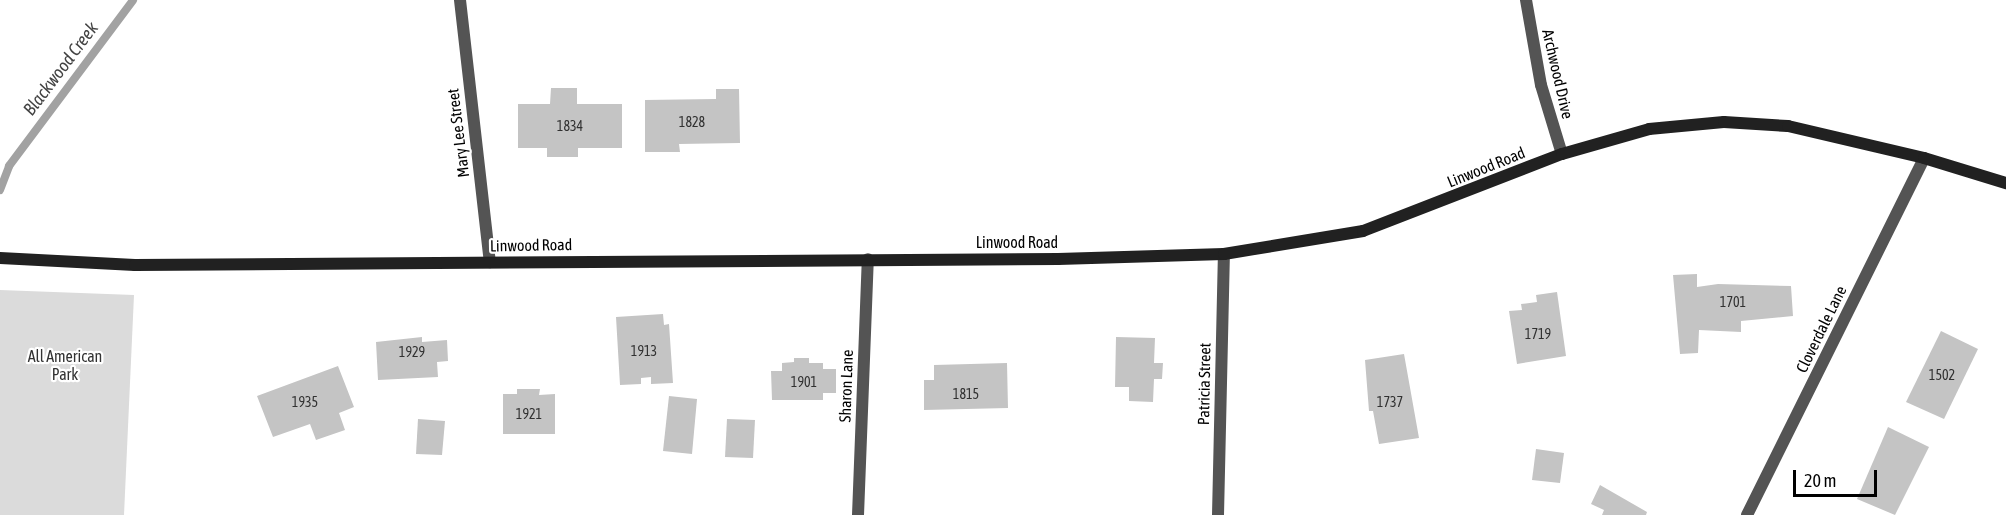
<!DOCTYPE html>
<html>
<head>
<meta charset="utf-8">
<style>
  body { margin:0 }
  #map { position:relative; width:2006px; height:515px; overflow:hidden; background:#fff; font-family:"Asap Condensed",sans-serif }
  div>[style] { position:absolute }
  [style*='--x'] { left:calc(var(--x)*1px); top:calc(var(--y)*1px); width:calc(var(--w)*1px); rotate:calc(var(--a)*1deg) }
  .green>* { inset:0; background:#dbdbdb }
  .stream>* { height:8px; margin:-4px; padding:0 4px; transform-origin:4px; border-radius:4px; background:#a2a2a2 }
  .building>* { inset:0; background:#c4c4c4 }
  .minor>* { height:12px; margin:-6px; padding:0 6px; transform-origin:6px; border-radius:6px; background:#545454 }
  .secondary>* { height:12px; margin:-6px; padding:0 6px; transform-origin:6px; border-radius:6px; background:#212121 }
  span { translate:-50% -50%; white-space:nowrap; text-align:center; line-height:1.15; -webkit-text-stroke:4.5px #fff; paint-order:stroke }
  .number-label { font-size:14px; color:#313131 }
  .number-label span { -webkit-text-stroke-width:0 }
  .street-label { font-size:16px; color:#000 }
  .park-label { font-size:16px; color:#323232 }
  .water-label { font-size:18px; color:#434343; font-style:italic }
  .scale { position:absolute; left:1793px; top:470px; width:84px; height:27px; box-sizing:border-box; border:3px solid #000; border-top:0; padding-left:8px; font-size:18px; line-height:21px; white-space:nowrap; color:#000; -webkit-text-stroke:4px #fff; paint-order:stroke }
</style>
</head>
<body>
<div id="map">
  <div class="green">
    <i style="clip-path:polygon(0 290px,134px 295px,124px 515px,0 515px)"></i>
  </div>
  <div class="stream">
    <i style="--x:0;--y:190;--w:26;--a:-69"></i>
    <i style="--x:9;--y:166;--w:207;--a:-53.2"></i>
  </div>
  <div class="building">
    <i style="clip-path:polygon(551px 88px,577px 88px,577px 104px,622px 104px,622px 148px,578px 148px,578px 157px,547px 157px,547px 148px,518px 148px,518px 104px,550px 104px)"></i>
    <i style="clip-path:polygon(716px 89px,739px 89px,740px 143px,679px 144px,680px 152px,645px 152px,645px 100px,716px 99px)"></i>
    <i style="clip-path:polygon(1697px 274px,1697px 287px,1718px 284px,1791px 286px,1793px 316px,1741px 321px,1741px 332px,1699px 330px,1698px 353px,1680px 354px,1673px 275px)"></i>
    <i style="clip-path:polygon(1557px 292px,1566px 356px,1517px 364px,1509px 311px,1522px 310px,1521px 304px,1537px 302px,1536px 295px)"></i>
    <i style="clip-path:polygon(663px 314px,664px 325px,669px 324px,673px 383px,651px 384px,651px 377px,641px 378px,641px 384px,620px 385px,616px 317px)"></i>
    <i style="clip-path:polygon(1941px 331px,1978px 349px,1944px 419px,1906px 402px)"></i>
    <i style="clip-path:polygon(422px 337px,422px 342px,447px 340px,448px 361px,437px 362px,438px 377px,378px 380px,376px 342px)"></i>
    <i style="clip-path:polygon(1116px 337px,1155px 338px,1154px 363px,1163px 363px,1162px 379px,1154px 379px,1153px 402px,1129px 401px,1129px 387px,1115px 387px)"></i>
    <i style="clip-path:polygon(1404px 354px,1419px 438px,1379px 444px,1373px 411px,1369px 411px,1365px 360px)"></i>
    <i style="clip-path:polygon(794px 358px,809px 358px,809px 363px,823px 363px,823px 369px,836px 369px,836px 393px,823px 393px,823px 400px,772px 400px,771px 371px,782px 371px,782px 363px,794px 362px)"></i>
    <i style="clip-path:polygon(1007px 363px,1008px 408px,924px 410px,924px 380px,934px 380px,934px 365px)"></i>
    <i style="clip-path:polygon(338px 366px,354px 407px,339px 413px,345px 430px,316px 440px,310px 424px,273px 437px,257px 396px)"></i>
    <i style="clip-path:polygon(517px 389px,540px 389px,539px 395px,555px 394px,555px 434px,503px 434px,503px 394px,517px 394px)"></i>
    <i style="clip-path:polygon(669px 396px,697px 399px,692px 454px,663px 451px)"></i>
    <i style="clip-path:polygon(418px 419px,445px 421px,442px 455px,416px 454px)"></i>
    <i style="clip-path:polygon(727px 419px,755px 420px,753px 458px,725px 457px)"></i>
    <i style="clip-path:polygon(1888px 427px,1929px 447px,1895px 515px,1857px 499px)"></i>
    <i style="clip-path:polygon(1536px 449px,1564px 453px,1560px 483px,1532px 480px)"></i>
    <i style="clip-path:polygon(1600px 485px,1647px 512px,1646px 515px,1602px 515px,1604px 510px,1591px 504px)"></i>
  </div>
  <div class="minor">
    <i style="--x:460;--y:0;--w:264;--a:83.5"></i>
    <i style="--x:1526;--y:0;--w:86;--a:80"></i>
    <i style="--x:1541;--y:85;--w:72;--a:73.1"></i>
    <i style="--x:858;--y:515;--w:256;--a:-87.8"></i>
    <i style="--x:1218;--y:515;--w:261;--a:-88.7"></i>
    <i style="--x:1747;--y:515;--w:398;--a:-63.6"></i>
  </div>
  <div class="secondary">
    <i style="--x:0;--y:258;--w:135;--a:3"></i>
    <i style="--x:135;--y:265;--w:923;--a:-0.37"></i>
    <i style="--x:1058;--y:259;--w:166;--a:-1.7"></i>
    <i style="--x:1224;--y:254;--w:141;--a:-9.4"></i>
    <i style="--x:1363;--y:231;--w:213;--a:-21.2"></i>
    <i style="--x:1562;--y:154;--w:91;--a:-16"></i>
    <i style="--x:1649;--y:129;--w:75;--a:-5.3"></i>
    <i style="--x:1724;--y:122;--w:64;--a:3.6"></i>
    <i style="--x:1788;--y:126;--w:140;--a:13.2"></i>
    <i style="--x:1924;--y:158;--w:86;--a:17"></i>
  </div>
  <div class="number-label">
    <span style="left:692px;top:122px">1828</span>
    <span style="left:570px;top:126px">1834</span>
    <span style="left:1733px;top:302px">1701</span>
    <span style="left:1538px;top:334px">1719</span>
    <span style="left:644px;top:351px">1913</span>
    <span style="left:412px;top:352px">1929</span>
    <span style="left:1942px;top:375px">1502</span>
    <span style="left:804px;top:382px">1901</span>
    <span style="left:966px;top:394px">1815</span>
    <span style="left:305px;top:402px">1935</span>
    <span style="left:1390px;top:402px">1737</span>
    <span style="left:529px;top:414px">1921</span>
  </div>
  <div class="street-label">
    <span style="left:1558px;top:74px;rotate:77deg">Archwood Drive</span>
    <span style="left:458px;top:133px;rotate:-97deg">Mary Lee Street</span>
    <span style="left:1486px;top:167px;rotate:-22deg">Linwood Road</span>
    <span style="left:1017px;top:242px">Linwood Road</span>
    <span style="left:531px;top:245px;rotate:-1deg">Linwood Road</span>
    <span style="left:1821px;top:329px;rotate:-64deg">Cloverdale Lane</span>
    <span style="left:1204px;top:384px;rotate:-89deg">Patricia Street</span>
    <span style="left:846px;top:386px;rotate:-88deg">Sharon Lane</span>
  </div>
  <div class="park-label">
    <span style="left:65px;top:365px">All American<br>Park</span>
  </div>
  <div class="water-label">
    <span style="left:61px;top:69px;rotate:-53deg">Blackwood Creek</span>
  </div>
  <div class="scale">20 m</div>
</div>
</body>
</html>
